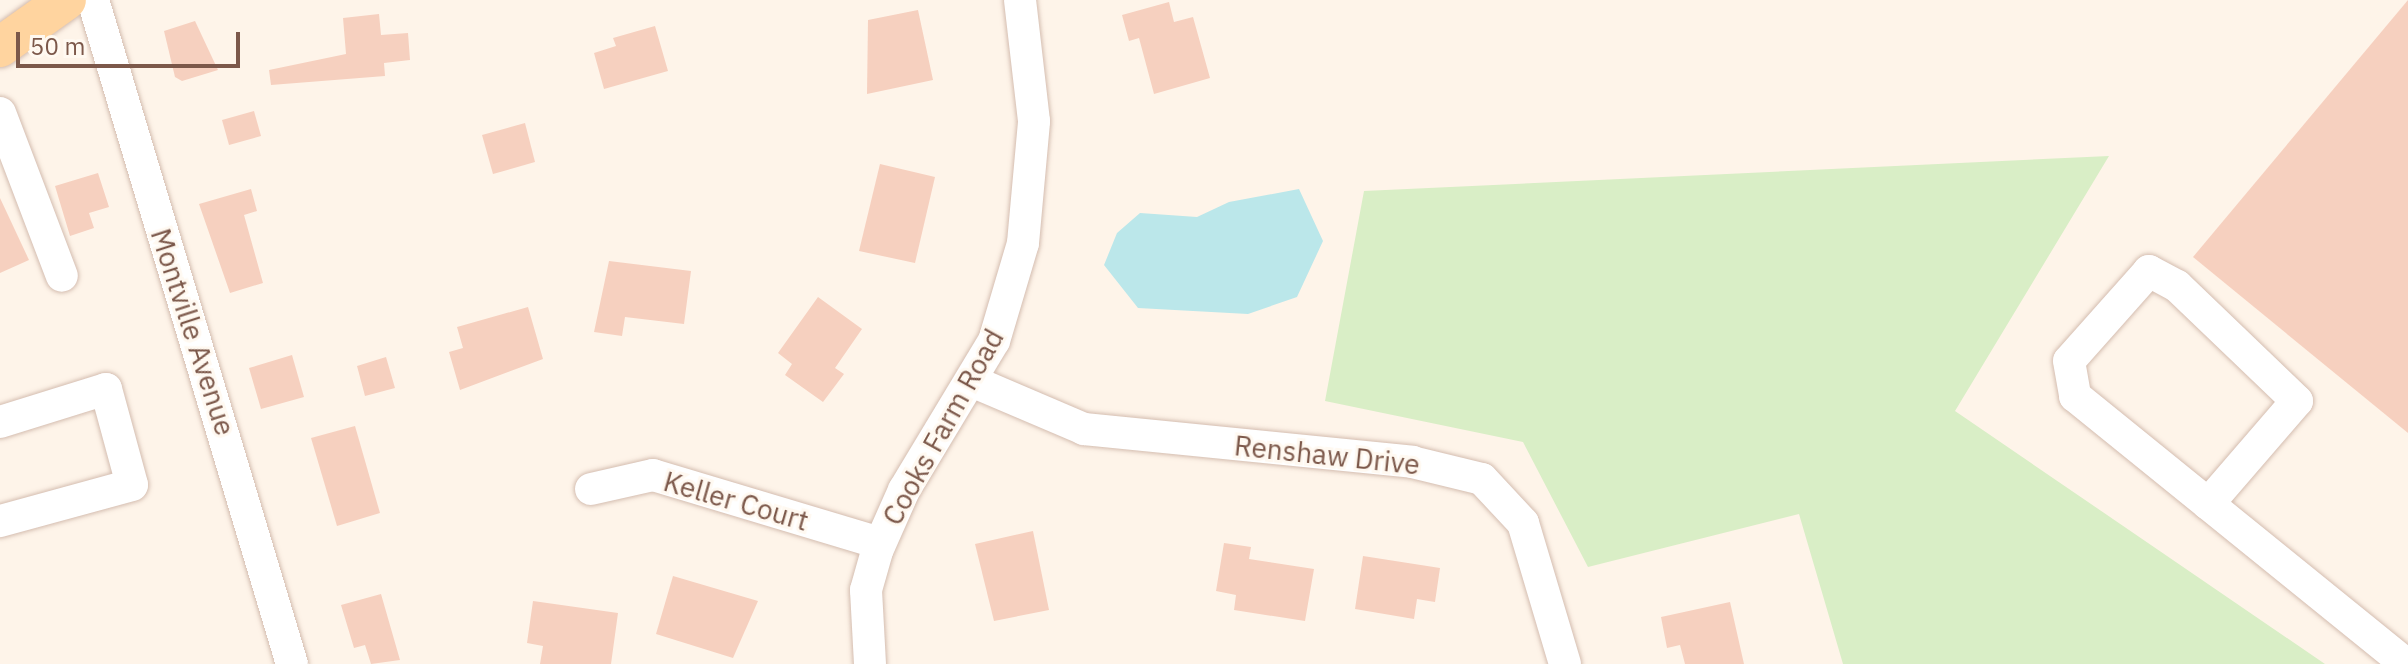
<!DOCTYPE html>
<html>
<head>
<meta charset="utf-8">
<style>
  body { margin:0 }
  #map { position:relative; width:2408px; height:664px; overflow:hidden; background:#fef4e9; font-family:"IBM Plex Sans",sans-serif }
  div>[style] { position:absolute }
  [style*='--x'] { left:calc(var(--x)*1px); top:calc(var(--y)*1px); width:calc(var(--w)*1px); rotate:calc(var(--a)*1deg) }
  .green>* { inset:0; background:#d9eec6 }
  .water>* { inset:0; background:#bbe7ea }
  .building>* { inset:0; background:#f6d0bf }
  .roads { filter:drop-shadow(0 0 2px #d4bdb0) drop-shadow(0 0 2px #d4bdb0) }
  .minor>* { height:32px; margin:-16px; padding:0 16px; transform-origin:16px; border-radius:16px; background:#fff }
  .major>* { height:40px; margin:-20px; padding:0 20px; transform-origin:20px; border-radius:20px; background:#ffd49f }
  span { translate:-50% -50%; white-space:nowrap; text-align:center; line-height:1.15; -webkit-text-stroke:6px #fff9f1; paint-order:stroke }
  .street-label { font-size:28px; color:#7c584a }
  .scale { position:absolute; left:16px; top:32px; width:224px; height:36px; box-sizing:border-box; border:4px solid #7c584a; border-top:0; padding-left:10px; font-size:24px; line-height:28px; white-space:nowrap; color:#7c584a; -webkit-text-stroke:6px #fff9f1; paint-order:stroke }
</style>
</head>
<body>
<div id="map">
  <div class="green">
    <i style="clip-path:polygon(2109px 156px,1955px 411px,2325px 664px,1843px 664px,1799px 514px,1588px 567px,1523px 442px,1325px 401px,1364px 191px)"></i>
  </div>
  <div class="water">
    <i style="clip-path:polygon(1299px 189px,1323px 241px,1297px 297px,1248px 314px,1138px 308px,1104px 265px,1117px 233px,1140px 213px,1197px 217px,1229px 202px)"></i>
  </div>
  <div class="building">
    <i style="clip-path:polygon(2408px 0,2408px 433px,2193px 257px)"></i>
    <i style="clip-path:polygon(1169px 2px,1174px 22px,1193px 17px,1210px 78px,1154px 94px,1139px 38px,1129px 41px,1122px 15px)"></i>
    <i style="clip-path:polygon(918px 10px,933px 80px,867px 94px,868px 20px)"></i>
    <i style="clip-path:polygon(379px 14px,381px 35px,408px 33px,410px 60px,384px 63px,385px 76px,271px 85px,269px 70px,346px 54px,343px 18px)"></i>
    <i style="clip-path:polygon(195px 21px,218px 70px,182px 81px,175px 77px,164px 31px)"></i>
    <i style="clip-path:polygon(655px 26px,668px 71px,604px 89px,594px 53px,616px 46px,613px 38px)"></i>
    <i style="clip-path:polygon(254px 111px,261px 136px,229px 145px,222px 120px)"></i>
    <i style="clip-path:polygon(525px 123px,535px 162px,493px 174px,482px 135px)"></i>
    <i style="clip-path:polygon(880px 164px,935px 177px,915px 263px,859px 251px)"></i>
    <i style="clip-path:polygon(98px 173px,109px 207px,89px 213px,94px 228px,70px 236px,55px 186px)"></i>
    <i style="clip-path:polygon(251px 189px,257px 211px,244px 215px,263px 283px,230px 293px,199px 204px)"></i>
    <i style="clip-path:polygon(0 198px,29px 260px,0 273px)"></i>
    <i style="clip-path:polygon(609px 261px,691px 271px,684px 324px,625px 317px,622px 336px,594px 332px)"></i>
    <i style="clip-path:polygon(818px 297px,862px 329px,835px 368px,844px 374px,823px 402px,785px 375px,792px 364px,778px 353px)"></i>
    <i style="clip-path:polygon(528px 307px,543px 359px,460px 390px,449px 352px,463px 348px,457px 327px)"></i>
    <i style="clip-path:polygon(292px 355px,304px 397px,261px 409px,249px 368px)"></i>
    <i style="clip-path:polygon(386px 357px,395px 388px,365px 396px,357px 366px)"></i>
    <i style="clip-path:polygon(355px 426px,380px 513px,337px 526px,311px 438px)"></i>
    <i style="clip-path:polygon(1033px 531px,1049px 610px,994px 621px,975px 544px)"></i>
    <i style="clip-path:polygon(1224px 543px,1251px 547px,1249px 559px,1314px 569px,1305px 621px,1234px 610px,1236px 595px,1216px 591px)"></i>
    <i style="clip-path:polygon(1363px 556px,1440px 568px,1435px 602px,1417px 599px,1414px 619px,1355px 609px)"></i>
    <i style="clip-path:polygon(673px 576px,758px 601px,733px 658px,656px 634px)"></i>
    <i style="clip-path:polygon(381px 594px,400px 660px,371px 664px,365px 645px,354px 648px,341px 605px)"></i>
    <i style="clip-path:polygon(533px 601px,618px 613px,611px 664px,540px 664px,543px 646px,527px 643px)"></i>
    <i style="clip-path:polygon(1730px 602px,1744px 664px,1685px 664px,1680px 645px,1667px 648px,1661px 617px)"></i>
  </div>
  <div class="roads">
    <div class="minor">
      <i style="--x:93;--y:0;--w:693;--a:73.32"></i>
      <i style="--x:0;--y:113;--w:174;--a:69.2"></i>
      <i style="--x:974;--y:382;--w:120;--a:23.1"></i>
      <i style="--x:1084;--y:429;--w:330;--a:5.7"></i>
      <i style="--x:1412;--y:462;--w:72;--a:13.7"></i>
      <i style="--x:1482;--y:479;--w:60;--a:47"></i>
      <i style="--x:1523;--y:523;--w:147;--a:73.4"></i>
      <i style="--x:0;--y:422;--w:111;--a:-17.3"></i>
      <i style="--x:106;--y:389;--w:99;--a:74.8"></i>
      <i style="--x:132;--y:485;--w:137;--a:164.7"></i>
      <i style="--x:591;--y:489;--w:64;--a:-12.7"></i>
      <i style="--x:653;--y:475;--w:237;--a:16.7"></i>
      <i style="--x:2208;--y:504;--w:136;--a:-49.2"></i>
      <i style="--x:2297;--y:401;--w:166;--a:-136.2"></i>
      <i style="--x:2177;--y:286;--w:32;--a:-152"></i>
      <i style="--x:2149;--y:271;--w:120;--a:131.6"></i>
      <i style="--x:2069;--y:361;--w:36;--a:80"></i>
      <i style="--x:2075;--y:396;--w:426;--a:39"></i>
      <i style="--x:870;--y:664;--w:74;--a:-93.1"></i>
      <i style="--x:866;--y:590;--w:41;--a:-74.2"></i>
      <i style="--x:877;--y:551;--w:67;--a:-66.1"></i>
      <i style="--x:904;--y:490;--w:174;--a:-58.9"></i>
      <i style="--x:994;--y:341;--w:102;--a:-73.5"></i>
      <i style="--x:1023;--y:243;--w:122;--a:-84.8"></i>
      <i style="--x:1034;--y:121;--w:122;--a:-96.6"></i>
    </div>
    <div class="major">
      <i style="--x:0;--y:47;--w:81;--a:-35.5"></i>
    </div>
  </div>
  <div class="street-label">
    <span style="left:193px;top:332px;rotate:72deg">Montville Avenue</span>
    <span style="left:943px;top:427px;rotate:-61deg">Cooks Farm Road</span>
    <span style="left:1327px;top:455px;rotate:6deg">Renshaw Drive</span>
    <span style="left:736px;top:501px;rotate:16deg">Keller Court</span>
  </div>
  <div class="scale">50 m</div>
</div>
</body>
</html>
